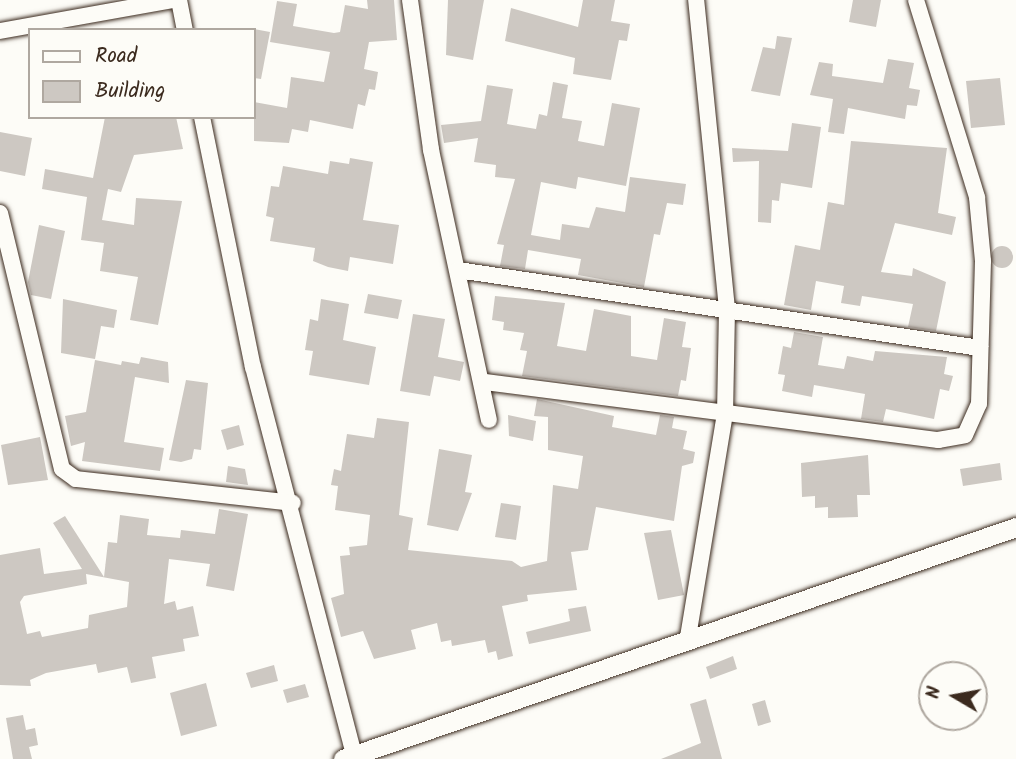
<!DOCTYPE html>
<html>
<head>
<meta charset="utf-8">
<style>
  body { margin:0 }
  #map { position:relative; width:1016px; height:759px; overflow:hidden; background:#fdfcf7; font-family:Kalam,sans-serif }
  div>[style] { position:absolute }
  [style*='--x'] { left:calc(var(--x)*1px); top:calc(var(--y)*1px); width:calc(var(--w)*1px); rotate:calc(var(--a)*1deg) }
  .building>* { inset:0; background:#cdc8c2 }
  .round { border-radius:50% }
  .roads { filter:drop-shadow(0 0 2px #3b2a1e) drop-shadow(0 0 2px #3b2a1e) }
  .minor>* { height:16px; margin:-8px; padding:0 8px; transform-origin:8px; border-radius:8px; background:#fdfcf7 }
  .tertiary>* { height:19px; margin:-9.5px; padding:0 9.5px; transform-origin:9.5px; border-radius:9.5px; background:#fdfcf7 }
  span { translate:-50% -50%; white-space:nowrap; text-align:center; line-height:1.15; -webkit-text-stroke:6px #fdfcf7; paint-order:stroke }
  .legend { position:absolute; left:28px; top:28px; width:228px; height:91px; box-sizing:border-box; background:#fdfcf7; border:2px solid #afa8a0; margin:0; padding:9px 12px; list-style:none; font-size:21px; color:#3b2a1e }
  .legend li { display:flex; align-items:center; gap:14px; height:35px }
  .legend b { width:35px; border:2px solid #afa8a0 }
  .north { position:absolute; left:918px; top:661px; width:70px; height:70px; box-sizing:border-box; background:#fdfcf7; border:2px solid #afa8a0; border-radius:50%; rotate:280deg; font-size:19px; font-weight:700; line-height:28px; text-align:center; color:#3b2a1e }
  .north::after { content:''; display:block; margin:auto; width:24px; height:32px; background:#3b2a1e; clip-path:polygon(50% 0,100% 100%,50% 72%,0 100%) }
</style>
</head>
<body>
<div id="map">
  <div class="building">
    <i style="clip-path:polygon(367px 0,394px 0,397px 40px,369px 42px,364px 69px,378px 72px,375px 90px,369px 89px,365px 106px,358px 104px,353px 129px,310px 120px,308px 132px,292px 129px,289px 143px,254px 141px,254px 102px,287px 108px,291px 77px,324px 82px,330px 52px,270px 42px,277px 1px,297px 4px,293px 26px,334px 33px,340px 32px,345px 5px,368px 9px)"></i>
    <i style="clip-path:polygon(448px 0,484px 0,473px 60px,446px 55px)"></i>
    <i style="clip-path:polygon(583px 0,615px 0,611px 21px,630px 24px,627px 41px,619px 40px,611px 80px,573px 74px,575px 58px,505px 41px,511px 8px,578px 27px)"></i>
    <i style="clip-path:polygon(853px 0,881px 0,876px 27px,849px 22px)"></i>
    <i style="clip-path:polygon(254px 29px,270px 32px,261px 79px,254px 78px)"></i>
    <i style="clip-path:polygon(777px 36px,792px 38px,780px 96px,751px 91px,763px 47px,775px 49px)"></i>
    <i style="clip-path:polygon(888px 59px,914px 63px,909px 88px,920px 90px,917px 106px,907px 105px,905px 119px,848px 108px,844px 134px,828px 132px,833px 99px,810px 95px,819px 62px,833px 64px,832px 76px,883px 83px)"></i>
    <i style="clip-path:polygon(1000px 78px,1005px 125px,971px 128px,966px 81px)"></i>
    <i style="clip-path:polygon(553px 82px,568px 85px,562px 118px,582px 121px,578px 141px,604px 146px,612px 103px,640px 108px,626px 186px,578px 177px,576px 189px,541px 182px,531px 235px,560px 240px,562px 224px,589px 228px,596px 207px,625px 212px,630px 177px,686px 184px,683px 205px,667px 203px,660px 235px,654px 234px,644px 287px,578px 275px,581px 259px,528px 250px,525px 269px,500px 266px,504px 245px,497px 244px,515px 179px,495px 177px,496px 165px,474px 162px,478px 138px,444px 143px,441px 125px,481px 121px,487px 85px,513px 89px,507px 124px,536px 129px,539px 114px,547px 116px)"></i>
    <i style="clip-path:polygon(105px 117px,176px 117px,183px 149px,134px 155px,121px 192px,108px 189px,102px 220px,134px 225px,136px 198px,182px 201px,158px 325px,130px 320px,138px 277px,100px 271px,104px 243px,81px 240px,87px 197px,42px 189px,45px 169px,93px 178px)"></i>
    <i style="clip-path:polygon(792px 123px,821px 127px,812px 188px,781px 183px,779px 201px,772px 200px,771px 223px,758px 222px,759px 161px,733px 162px,732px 148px,788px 151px)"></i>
    <i style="clip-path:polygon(0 132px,32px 138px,25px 176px,0 171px)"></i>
    <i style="clip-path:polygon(851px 141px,947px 148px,938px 213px,956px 217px,952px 235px,895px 223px,881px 272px,912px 276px,913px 268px,946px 282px,936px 331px,908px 327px,913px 304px,862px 296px,860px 306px,841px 303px,844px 286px,816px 281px,811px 310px,784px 305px,795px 245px,820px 250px,828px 202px,844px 205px)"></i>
    <i style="clip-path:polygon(350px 158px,373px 162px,363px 220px,399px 225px,393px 264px,350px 257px,348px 271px,328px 267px,313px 261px,315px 248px,270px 241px,274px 218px,266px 216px,271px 186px,279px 187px,283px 166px,328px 174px,330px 161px,349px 164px)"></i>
    <i style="clip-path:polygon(39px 225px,65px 231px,51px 299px,31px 295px,28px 282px)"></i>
    <i class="round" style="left:991px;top:246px;width:22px;height:22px"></i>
    <i style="clip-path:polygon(368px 294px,402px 300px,398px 319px,364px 313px)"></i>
    <i style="clip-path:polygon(495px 296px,565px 303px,557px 346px,586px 351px,594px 309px,631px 316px,631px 356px,657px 360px,664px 318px,686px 322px,682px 347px,691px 348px,686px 381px,681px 380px,678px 396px,522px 376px,527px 351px,520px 350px,524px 333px,503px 330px,504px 322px,492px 320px)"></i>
    <i style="clip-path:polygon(63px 299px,117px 310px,114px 328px,101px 326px,95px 359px,61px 353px)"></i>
    <i style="clip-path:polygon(321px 299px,349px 304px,343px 340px,376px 347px,369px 385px,309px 375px,313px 351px,305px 350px,310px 319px,318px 321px)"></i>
    <i style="clip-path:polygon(413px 314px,445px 319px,438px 357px,464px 362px,460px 381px,434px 376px,430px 396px,400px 391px)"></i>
    <i style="clip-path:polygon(794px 332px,823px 337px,818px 365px,844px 369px,847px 356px,873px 361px,875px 351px,947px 357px,944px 374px,953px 376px,949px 391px,940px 389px,934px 419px,886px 409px,883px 422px,861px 419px,865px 394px,814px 385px,812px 397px,782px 391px,785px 375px,778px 374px,783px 346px,791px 348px)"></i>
    <i style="clip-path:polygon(141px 357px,168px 362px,169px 383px,135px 377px,124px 442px,164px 448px,160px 471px,82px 461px,85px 442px,71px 446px,65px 416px,86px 412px,95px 360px,121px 365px,122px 361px,139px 364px)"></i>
    <i style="clip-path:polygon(186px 380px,208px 383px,201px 450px,194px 449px,192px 459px,181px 462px,169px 460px)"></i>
    <i style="clip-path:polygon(537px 399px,614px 416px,612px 427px,656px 435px,660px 415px,674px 417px,672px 428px,687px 431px,683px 449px,695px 452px,693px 463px,682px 466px,674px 521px,596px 507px,588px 550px,571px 552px,577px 590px,527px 595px,528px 601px,502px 606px,513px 656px,498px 660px,496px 651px,488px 653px,485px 640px,452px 646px,451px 640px,441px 642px,437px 623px,411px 630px,416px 649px,374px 659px,363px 631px,341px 637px,331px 598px,344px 594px,340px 556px,350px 555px,349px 547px,367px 545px,370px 515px,335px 510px,338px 486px,331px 485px,334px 469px,341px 471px,347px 434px,374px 438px,377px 418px,409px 422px,399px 515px,413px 518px,408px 550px,512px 561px,521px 567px,547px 561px,553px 485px,578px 489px,583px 456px,548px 450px,548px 417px,534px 416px)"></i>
    <i style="clip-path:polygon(508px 415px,536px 421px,533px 441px,509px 436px)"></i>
    <i style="clip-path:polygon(239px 425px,244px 445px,227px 450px,221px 430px)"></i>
    <i style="clip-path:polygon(40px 437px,48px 480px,8px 485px,1px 445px)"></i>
    <i style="clip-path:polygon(439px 449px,472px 455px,465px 492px,472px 493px,458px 531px,427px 525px)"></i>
    <i style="clip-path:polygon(868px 455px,870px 495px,857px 495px,858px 517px,828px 518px,828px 507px,815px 508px,815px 496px,802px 497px,801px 463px)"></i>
    <i style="clip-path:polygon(1000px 463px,1002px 480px,963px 486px,960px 469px)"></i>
    <i style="clip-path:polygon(228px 466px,245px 469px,248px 485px,226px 482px)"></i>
    <i style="clip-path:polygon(501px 503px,521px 506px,516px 540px,495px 537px)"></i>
    <i style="clip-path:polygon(evenodd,219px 509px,248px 514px,234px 591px,206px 586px,210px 564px,169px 559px,164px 604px,175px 601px,177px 610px,193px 606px,199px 636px,183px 639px,185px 651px,152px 657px,156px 678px,131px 683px,127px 667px,98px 673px,96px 664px,46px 673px,30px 680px,31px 686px,0 685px,0 555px,40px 548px,44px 574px,82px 569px,53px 523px,65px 516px,104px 577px,108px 542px,117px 543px,120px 515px,149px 519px,147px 535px,180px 538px,181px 530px,215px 534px,219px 509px,86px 574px,129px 582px,127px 607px,89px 615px,88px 628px,42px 637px,40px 631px,27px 634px,20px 602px,24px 596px,87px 584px,86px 574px)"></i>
    <i style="clip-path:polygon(671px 530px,684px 595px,658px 600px,644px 533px)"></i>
    <i style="clip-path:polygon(586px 606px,591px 631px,529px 644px,526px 632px,570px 621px,568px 609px)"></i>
    <i style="clip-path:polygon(733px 656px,737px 669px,710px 679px,706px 667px)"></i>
    <i style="clip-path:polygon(274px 665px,278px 681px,251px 688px,246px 673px)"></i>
    <i style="clip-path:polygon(206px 683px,217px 726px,181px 736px,170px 693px)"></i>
    <i style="clip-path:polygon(305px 684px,309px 697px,287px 703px,283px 690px)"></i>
    <i style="clip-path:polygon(706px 699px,722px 759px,661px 759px,701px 743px,690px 704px)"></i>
    <i style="clip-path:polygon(765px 700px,771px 722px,758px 726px,752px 704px)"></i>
    <i style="clip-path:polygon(23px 715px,26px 730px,35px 728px,38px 745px,29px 747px,32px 759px,13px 759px,6px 718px)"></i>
  </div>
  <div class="roads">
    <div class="minor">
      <i style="--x:179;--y:0;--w:31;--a:79"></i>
      <i style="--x:410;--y:0;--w:151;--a:82"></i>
      <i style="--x:431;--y:150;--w:276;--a:77.9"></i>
      <i style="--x:0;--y:31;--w:175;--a:-10.2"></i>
      <i style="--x:202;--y:117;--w:255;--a:78.5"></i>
      <i style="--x:253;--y:367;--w:401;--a:75.4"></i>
      <i style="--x:0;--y:213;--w:263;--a:76.4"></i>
      <i style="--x:62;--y:469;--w:17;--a:36"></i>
      <i style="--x:76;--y:479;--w:218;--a:6.3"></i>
      <i style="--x:458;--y:270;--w:528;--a:8.5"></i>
      <i style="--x:485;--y:382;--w:457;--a:7.3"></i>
      <i style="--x:938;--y:440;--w:27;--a:-10"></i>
      <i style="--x:965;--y:435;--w:34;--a:-66"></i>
      <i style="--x:979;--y:404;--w:143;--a:-88.4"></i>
      <i style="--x:983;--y:261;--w:64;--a:-95.4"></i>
      <i style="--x:977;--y:197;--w:206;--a:-107.2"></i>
      <i style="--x:688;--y:637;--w:226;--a:-80.6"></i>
      <i style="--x:725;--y:414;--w:105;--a:-88.9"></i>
      <i style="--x:727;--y:309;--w:311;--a:-95.7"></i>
    </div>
    <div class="tertiary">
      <i style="--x:343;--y:759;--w:712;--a:-19.02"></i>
    </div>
  </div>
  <ul class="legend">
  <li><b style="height:9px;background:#fdfcf7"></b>Road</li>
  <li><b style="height:19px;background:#cdc8c2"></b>Building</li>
  </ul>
  <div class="north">N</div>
</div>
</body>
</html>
